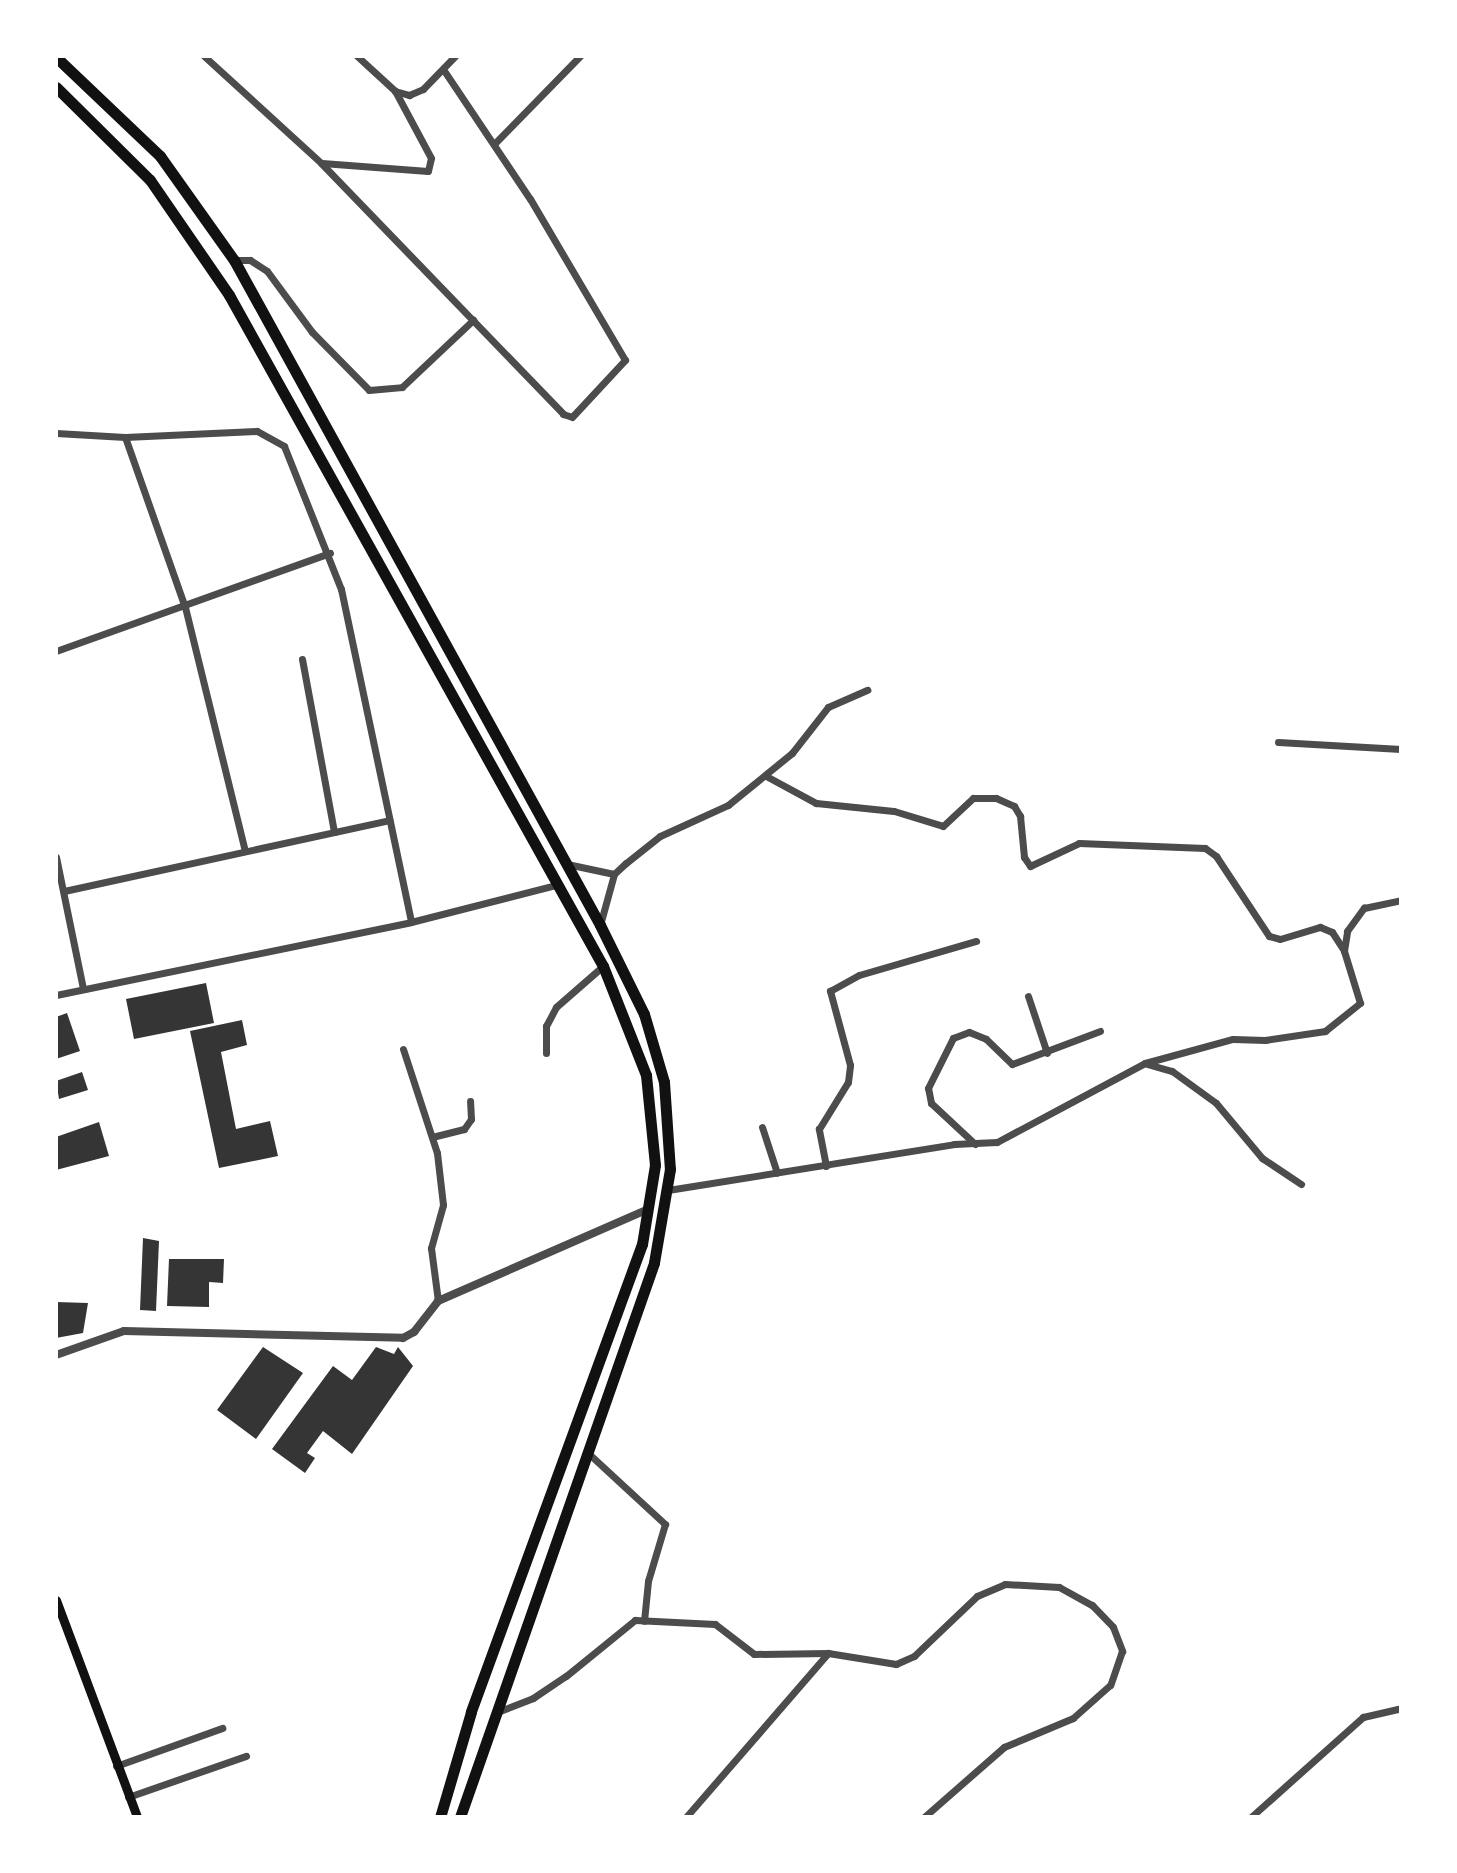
<!DOCTYPE html>
<html>
<head>
<meta charset="utf-8">
<style>
  body { margin:0 }
  #map { position:relative; width:1457px; height:1873px; overflow:hidden; background:#fff; font-family:"Alegreya Sans",sans-serif }
  div>[style] { position:absolute }
  [style*='--x'] { left:calc(var(--x)*1px); top:calc(var(--y)*1px); width:calc(var(--w)*1px); rotate:calc(var(--a)*1deg) }
  .building>* { inset:0; background:#353535 }
  .minor>* { height:7px; margin:-3.5px; padding:0 3.5px; transform-origin:3.5px; border-radius:3.5px; background:#4c4c4c }
  .tertiary>* { height:8px; margin:-4px; padding:0 4px; transform-origin:4px; border-radius:4px; background:#4c4c4c }
  .secondary>* { height:9px; margin:-4.5px; padding:0 4.5px; transform-origin:4.5px; border-radius:4.5px; background:#111 }
  .trunk>* { height:11px; margin:-5.5px; padding:0 5.5px; transform-origin:5.5px; border-radius:5.5px; background:#111 }
  span { translate:-50% -50%; white-space:nowrap; text-align:center; line-height:1.15; -webkit-text-stroke:6px #fff; paint-order:stroke }
  .frame { position:absolute; inset:0; border:58px solid #fff; pointer-events:none }
</style>
</head>
<body>
<div id="map">
  <div class="building">
    <i style="clip-path:polygon(206px 983px,214px 1023px,134px 1039px,126px 999px)"></i>
    <i style="clip-path:polygon(67px 1013px,80px 1051px,56px 1059px,56px 1017px)"></i>
    <i style="clip-path:polygon(242px 1020px,247px 1045px,221px 1052px,236px 1129px,270px 1121px,278px 1156px,219px 1168px,190px 1031px)"></i>
    <i style="clip-path:polygon(82px 1072px,88px 1090px,59px 1099px,56px 1081px)"></i>
    <i style="clip-path:polygon(99px 1122px,109px 1156px,56px 1170px,56px 1137px)"></i>
    <i style="clip-path:polygon(143px 1238px,159px 1241px,156px 1311px,140px 1310px)"></i>
    <i style="clip-path:polygon(169px 1259px,224px 1259px,223px 1283px,209px 1282px,209px 1307px,167px 1306px)"></i>
    <i style="clip-path:polygon(56px 1302px,88px 1303px,83px 1333px,56px 1338px)"></i>
    <i style="clip-path:polygon(263px 1347px,303px 1373px,256px 1439px,217px 1410px)"></i>
    <i style="clip-path:polygon(376px 1347px,394px 1354px,398px 1347px,413px 1366px,352px 1454px,323px 1431px,307px 1453px,315px 1458px,305px 1473px,272px 1449px,333px 1366px,352px 1380px)"></i>
  </div>
  <div class="minor">
    <i style="--x:204;--y:56;--w:159;--a:42.4"></i>
    <i style="--x:321;--y:163;--w:349;--a:46"></i>
    <i style="--x:563;--y:414;--w:9;--a:18"></i>
    <i style="--x:572;--y:417;--w:78;--a:-47.1"></i>
    <i style="--x:625;--y:360;--w:187;--a:-120.5"></i>
    <i style="--x:530;--y:199;--w:156;--a:-123.8"></i>
    <i style="--x:357;--y:56;--w:52;--a:42.6"></i>
    <i style="--x:395;--y:91;--w:15;--a:16"></i>
    <i style="--x:409;--y:95;--w:15;--a:-23"></i>
    <i style="--x:423;--y:89;--w:46;--a:-45.9"></i>
    <i style="--x:495;--y:143;--w:122;--a:-45.7"></i>
    <i style="--x:322;--y:163;--w:106;--a:4.3"></i>
    <i style="--x:428;--y:171;--w:13;--a:-77"></i>
    <i style="--x:431;--y:158;--w:76;--a:-118.2"></i>
    <i style="--x:234;--y:260;--w:16;--a:0"></i>
    <i style="--x:250;--y:260;--w:20;--a:33"></i>
    <i style="--x:267;--y:271;--w:76;--a:53.6"></i>
    <i style="--x:312;--y:332;--w:81;--a:45.5"></i>
    <i style="--x:369;--y:390;--w:33;--a:-5"></i>
    <i style="--x:402;--y:387;--w:98;--a:-43.3"></i>
    <i style="--x:56;--y:433;--w:69;--a:3.3"></i>
    <i style="--x:125;--y:437;--w:132;--a:-2.6"></i>
    <i style="--x:257;--y:431;--w:31;--a:29"></i>
    <i style="--x:284;--y:446;--w:154;--a:68.3"></i>
    <i style="--x:341;--y:589;--w:340;--a:78.1"></i>
    <i style="--x:125;--y:437;--w:180;--a:70.6"></i>
    <i style="--x:185;--y:607;--w:251;--a:76.2"></i>
    <i style="--x:56;--y:651;--w:291;--a:-19.7"></i>
    <i style="--x:302;--y:659;--w:176;--a:79.5"></i>
    <i style="--x:1278;--y:742;--w:123;--a:3.3"></i>
    <i style="--x:766;--y:776;--w:57;--a:28.4"></i>
    <i style="--x:816;--y:803;--w:78;--a:5.9"></i>
    <i style="--x:894;--y:811;--w:51;--a:17"></i>
    <i style="--x:943;--y:826;--w:41;--a:-43"></i>
    <i style="--x:973;--y:798;--w:23;--a:0"></i>
    <i style="--x:996;--y:798;--w:20;--a:24"></i>
    <i style="--x:1014;--y:806;--w:12;--a:59"></i>
    <i style="--x:1020;--y:816;--w:41;--a:84.4"></i>
    <i style="--x:1024;--y:857;--w:11;--a:56"></i>
    <i style="--x:1030;--y:866;--w:54;--a:-25.1"></i>
    <i style="--x:1079;--y:843;--w:126;--a:2.3"></i>
    <i style="--x:1205;--y:848;--w:14;--a:36"></i>
    <i style="--x:1216;--y:856;--w:96;--a:56.5"></i>
    <i style="--x:1269;--y:936;--w:11;--a:15"></i>
    <i style="--x:1280;--y:939;--w:42;--a:-16.7"></i>
    <i style="--x:1320;--y:927;--w:13;--a:23"></i>
    <i style="--x:1332;--y:932;--w:20;--a:57"></i>
    <i style="--x:56;--y:857;--w:134;--a:78.4"></i>
    <i style="--x:567;--y:864;--w:48;--a:12"></i>
    <i style="--x:64;--y:891;--w:333;--a:-12.3"></i>
    <i style="--x:600;--y:925;--w:53;--a:-74.6"></i>
    <i style="--x:614;--y:874;--w:16;--a:-43"></i>
    <i style="--x:626;--y:863;--w:43;--a:-38.5"></i>
    <i style="--x:660;--y:836;--w:75;--a:-24.5"></i>
    <i style="--x:728;--y:805;--w:82;--a:-39.1"></i>
    <i style="--x:792;--y:753;--w:58;--a:-52"></i>
    <i style="--x:828;--y:707;--w:43;--a:-23.6"></i>
    <i style="--x:56;--y:995;--w:362;--a:-11.6"></i>
    <i style="--x:411;--y:922;--w:150;--a:-14.3"></i>
    <i style="--x:1028;--y:996;--w:60;--a:71.6"></i>
    <i style="--x:403;--y:1049;--w:109;--a:71.9"></i>
    <i style="--x:437;--y:1153;--w:52;--a:83.4"></i>
    <i style="--x:443;--y:1205;--w:45;--a:105.6"></i>
    <i style="--x:431;--y:1248;--w:53;--a:82.5"></i>
    <i style="--x:546;--y:1053;--w:27;--a:-90"></i>
    <i style="--x:546;--y:1026;--w:21;--a:-62"></i>
    <i style="--x:556;--y:1007;--w:62;--a:-41.1"></i>
    <i style="--x:1147;--y:1064;--w:26;--a:16"></i>
    <i style="--x:1172;--y:1071;--w:54;--a:36"></i>
    <i style="--x:1216;--y:1103;--w:72;--a:50.1"></i>
    <i style="--x:1262;--y:1158;--w:47;--a:33.7"></i>
    <i style="--x:762;--y:1127;--w:48;--a:71.9"></i>
    <i style="--x:432;--y:1137;--w:33;--a:-14"></i>
    <i style="--x:464;--y:1129;--w:12;--a:-55"></i>
    <i style="--x:471;--y:1119;--w:18;--a:-93"></i>
    <i style="--x:975;--y:1144;--w:60;--a:-137"></i>
    <i style="--x:931;--y:1103;--w:15;--a:-101"></i>
    <i style="--x:928;--y:1088;--w:56;--a:-63.4"></i>
    <i style="--x:953;--y:1038;--w:17;--a:-21"></i>
    <i style="--x:969;--y:1032;--w:18;--a:22"></i>
    <i style="--x:986;--y:1039;--w:36;--a:44"></i>
    <i style="--x:1012;--y:1064;--w:94;--a:-20.6"></i>
    <i style="--x:826;--y:1166;--w:38;--a:-101"></i>
    <i style="--x:819;--y:1129;--w:55;--a:-58.3"></i>
    <i style="--x:848;--y:1082;--w:17;--a:-83"></i>
    <i style="--x:850;--y:1065;--w:77;--a:-105.1"></i>
    <i style="--x:830;--y:991;--w:33;--a:-29"></i>
    <i style="--x:859;--y:975;--w:122;--a:-16.2"></i>
    <i style="--x:668;--y:1190;--w:290;--a:-9.1"></i>
    <i style="--x:954;--y:1144;--w:43;--a:-2.7"></i>
    <i style="--x:997;--y:1142;--w:168;--a:-28.1"></i>
    <i style="--x:1145;--y:1063;--w:91;--a:-15.3"></i>
    <i style="--x:1233;--y:1039;--w:32;--a:2"></i>
    <i style="--x:1265;--y:1040;--w:61;--a:-8.5"></i>
    <i style="--x:1325;--y:1031;--w:45;--a:-38.7"></i>
    <i style="--x:1360;--y:1003;--w:54;--a:-107.1"></i>
    <i style="--x:1344;--y:951;--w:20;--a:-81"></i>
    <i style="--x:1347;--y:931;--w:29;--a:-54"></i>
    <i style="--x:1364;--y:908;--w:38;--a:-12"></i>
    <i style="--x:588;--y:1453;--w:105;--a:42.7"></i>
    <i style="--x:665;--y:1524;--w:59;--a:106.6"></i>
    <i style="--x:648;--y:1581;--w:40;--a:95.7"></i>
    <i style="--x:495;--y:1713;--w:41;--a:-21.5"></i>
    <i style="--x:533;--y:1698;--w:40;--a:-34"></i>
    <i style="--x:566;--y:1676;--w:89;--a:-39.1"></i>
    <i style="--x:635;--y:1620;--w:80;--a:2.9"></i>
    <i style="--x:715;--y:1624;--w:49;--a:37.6"></i>
    <i style="--x:754;--y:1654;--w:74;--a:-0.8"></i>
    <i style="--x:828;--y:1653;--w:69;--a:9.2"></i>
    <i style="--x:896;--y:1664;--w:20;--a:-24"></i>
    <i style="--x:914;--y:1656;--w:87;--a:-43.6"></i>
    <i style="--x:977;--y:1596;--w:30;--a:-23"></i>
    <i style="--x:1005;--y:1584;--w:54;--a:3.2"></i>
    <i style="--x:1059;--y:1587;--w:38;--a:29"></i>
    <i style="--x:1092;--y:1605;--w:30;--a:46"></i>
    <i style="--x:1113;--y:1627;--w:26;--a:69"></i>
    <i style="--x:1122;--y:1651;--w:36;--a:109"></i>
    <i style="--x:1110;--y:1685;--w:50;--a:138.3"></i>
    <i style="--x:1073;--y:1718;--w:75;--a:157.2"></i>
    <i style="--x:1004;--y:1747;--w:106;--a:138.8"></i>
    <i style="--x:116;--y:1766;--w:113;--a:-19.7"></i>
    <i style="--x:128;--y:1797;--w:125;--a:-19.2"></i>
    <i style="--x:686;--y:1817;--w:217;--a:-49.1"></i>
    <i style="--x:1251;--y:1817;--w:150;--a:-41.8"></i>
    <i style="--x:1363;--y:1717;--w:39;--a:-13"></i>
  </div>
  <div class="tertiary">
    <i style="--x:56;--y:1355;--w:72;--a:-19.4"></i>
    <i style="--x:124;--y:1331;--w:279;--a:1.4"></i>
    <i style="--x:403;--y:1338;--w:13;--a:-29"></i>
    <i style="--x:414;--y:1332;--w:39;--a:-52"></i>
    <i style="--x:438;--y:1301;--w:230;--a:-23.6"></i>
  </div>
  <div class="secondary">
    <i style="--x:56;--y:1600;--w:232;--a:69.5"></i>
  </div>
  <div class="trunk">
    <i style="--x:56;--y:57;--w:144;--a:43.6"></i>
    <i style="--x:160;--y:156;--w:128;--a:54.6"></i>
    <i style="--x:234;--y:260;--w:759;--a:61.17"></i>
    <i style="--x:600;--y:925;--w:99;--a:63.7"></i>
    <i style="--x:644;--y:1014;--w:71;--a:73.6"></i>
    <i style="--x:664;--y:1082;--w:87;--a:86.1"></i>
    <i style="--x:670;--y:1169;--w:95;--a:99.7"></i>
    <i style="--x:654;--y:1263;--w:587;--a:109.3"></i>
    <i style="--x:56;--y:87;--w:132;--a:44.7"></i>
    <i style="--x:150;--y:180;--w:140;--a:55.5"></i>
    <i style="--x:229;--y:295;--w:768;--a:60.87"></i>
    <i style="--x:603;--y:966;--w:117;--a:68.5"></i>
    <i style="--x:646;--y:1075;--w:90;--a:84.3"></i>
    <i style="--x:655;--y:1165;--w:80;--a:99.3"></i>
    <i style="--x:642;--y:1244;--w:498;--a:110.1"></i>
    <i style="--x:471;--y:1712;--w:109;--a:106.4"></i>
  </div>
  <div class="frame"></div>
</div>
</body>
</html>
